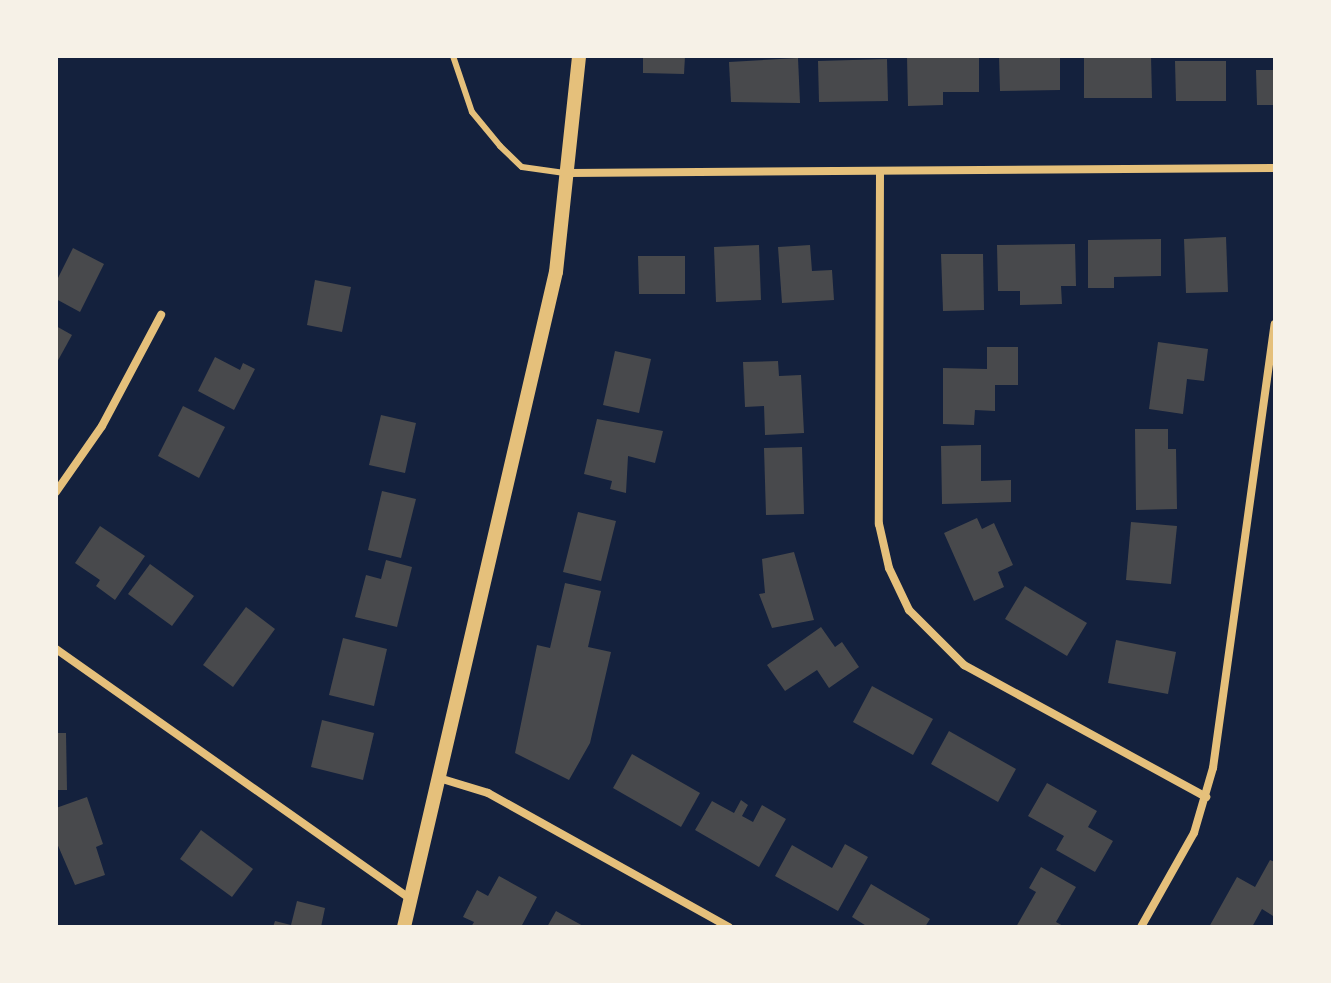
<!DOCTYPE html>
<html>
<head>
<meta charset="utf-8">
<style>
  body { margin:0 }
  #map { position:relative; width:1331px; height:983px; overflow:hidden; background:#14213d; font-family:Figtree,sans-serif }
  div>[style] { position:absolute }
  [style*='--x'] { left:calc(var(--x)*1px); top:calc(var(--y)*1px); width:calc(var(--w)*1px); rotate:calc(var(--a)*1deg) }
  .building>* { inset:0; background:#48494c }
  .service>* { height:6px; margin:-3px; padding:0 3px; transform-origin:3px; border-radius:3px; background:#e5c07b }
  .minor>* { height:8px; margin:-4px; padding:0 4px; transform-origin:4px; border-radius:4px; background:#e5c07b }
  .tertiary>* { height:14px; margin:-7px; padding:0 7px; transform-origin:7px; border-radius:7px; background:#e5c07b }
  span { translate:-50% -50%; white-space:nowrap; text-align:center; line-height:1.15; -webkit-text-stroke:8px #f6f1e7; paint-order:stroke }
  .frame { position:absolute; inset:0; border:58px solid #f6f1e7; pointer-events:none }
</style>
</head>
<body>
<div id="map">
  <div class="building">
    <i style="clip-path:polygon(643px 56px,685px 56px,684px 74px,643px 73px)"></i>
    <i style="clip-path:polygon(907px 56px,979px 56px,979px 92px,943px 92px,943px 105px,908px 106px)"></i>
    <i style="clip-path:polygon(999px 56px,1060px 56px,1060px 90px,1000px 91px)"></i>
    <i style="clip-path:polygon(1084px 56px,1151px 56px,1152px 98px,1084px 98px)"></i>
    <i style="clip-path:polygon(798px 58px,800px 103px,731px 102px,729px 62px)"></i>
    <i style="clip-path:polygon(887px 59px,888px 101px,819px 102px,818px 61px)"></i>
    <i style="clip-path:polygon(1175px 61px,1226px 61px,1226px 101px,1176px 101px)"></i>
    <i style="clip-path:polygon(1256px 70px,1275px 70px,1275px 105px,1257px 105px)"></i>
    <i style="clip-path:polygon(1226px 237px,1228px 292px,1186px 293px,1184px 239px)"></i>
    <i style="clip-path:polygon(1161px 239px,1161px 276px,1114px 277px,1114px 288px,1088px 288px,1088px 240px)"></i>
    <i style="clip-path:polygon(1075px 244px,1076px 286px,1061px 286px,1062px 304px,1020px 305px,1020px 291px,998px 291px,997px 245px)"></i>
    <i style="clip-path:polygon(759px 245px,761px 300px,716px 302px,714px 247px)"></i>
    <i style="clip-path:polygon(810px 245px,812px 271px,832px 270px,834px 300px,782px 303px,778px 247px)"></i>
    <i style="clip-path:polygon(73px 248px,104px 264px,80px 312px,56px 299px,56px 282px)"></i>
    <i style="clip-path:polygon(941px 254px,983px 254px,984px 310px,943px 311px)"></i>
    <i style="clip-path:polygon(638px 256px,685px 256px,685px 294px,639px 294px)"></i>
    <i style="clip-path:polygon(315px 280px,351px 287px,342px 332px,307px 325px)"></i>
    <i style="clip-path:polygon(56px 326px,72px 335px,56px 364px)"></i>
    <i style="clip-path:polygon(1158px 342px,1208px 349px,1204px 381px,1187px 379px,1183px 414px,1149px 409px)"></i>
    <i style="clip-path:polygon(987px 347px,1018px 347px,1018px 385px,995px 385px,995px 411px,975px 410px,974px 425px,943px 424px,943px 368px,987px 369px)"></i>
    <i style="clip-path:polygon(615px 351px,651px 359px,639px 413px,603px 405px)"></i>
    <i style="clip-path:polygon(215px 357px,240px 370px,243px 363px,255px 369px,234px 410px,198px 391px)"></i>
    <i style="clip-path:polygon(778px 361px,779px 376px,801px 375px,804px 433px,765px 435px,764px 406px,745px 407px,743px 362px)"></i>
    <i style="clip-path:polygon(183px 406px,225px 427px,199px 478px,158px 456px)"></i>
    <i style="clip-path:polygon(381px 415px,416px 423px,405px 473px,369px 465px)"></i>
    <i style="clip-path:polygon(597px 419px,663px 431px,655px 463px,628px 456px,626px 493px,610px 489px,612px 481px,584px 474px)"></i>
    <i style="clip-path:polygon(1135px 429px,1168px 429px,1168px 449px,1176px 449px,1177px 509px,1136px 510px)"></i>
    <i style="clip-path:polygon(981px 445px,981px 481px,1011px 480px,1011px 502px,942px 504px,941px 446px)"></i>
    <i style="clip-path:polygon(802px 447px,804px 514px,766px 515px,764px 448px)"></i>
    <i style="clip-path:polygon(382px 491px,416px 499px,401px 558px,368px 550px)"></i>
    <i style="clip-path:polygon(578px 512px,616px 521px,601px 581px,563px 572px)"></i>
    <i style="clip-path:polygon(977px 518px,982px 529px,994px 523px,1013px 565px,998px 572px,1004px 587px,974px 601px,944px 533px)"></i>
    <i style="clip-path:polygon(1131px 522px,1177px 526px,1171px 584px,1126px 580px)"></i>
    <i style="clip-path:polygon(100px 526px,145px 556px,115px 600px,96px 586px,100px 580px,75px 563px)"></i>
    <i style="clip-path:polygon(794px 552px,814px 620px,772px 628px,759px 594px,765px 593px,762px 559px)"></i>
    <i style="clip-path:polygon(386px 560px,412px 567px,397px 627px,355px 617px,366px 575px,381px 579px)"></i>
    <i style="clip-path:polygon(150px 564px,194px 596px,172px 626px,128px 594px)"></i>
    <i style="clip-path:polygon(565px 583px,601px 591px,588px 647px,611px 652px,590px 743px,569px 780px,515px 753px,537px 645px,550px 648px)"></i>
    <i style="clip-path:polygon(1025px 586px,1087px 623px,1067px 656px,1005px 619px)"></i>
    <i style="clip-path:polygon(246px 607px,275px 629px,233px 687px,203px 665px)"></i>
    <i style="clip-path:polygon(821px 627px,835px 647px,842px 642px,859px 667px,829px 688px,817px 670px,785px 691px,767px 665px)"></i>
    <i style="clip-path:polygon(343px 638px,387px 649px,374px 706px,329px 695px)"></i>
    <i style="clip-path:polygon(1116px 640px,1176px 652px,1168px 694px,1108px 683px)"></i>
    <i style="clip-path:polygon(872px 686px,933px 719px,913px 755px,853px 722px)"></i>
    <i style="clip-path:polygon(322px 720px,374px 733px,363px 780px,311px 767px)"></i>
    <i style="clip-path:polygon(949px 731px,1016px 769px,998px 802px,931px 764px)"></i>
    <i style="clip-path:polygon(56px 733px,66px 733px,67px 790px,56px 790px)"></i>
    <i style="clip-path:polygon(632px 754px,700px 793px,681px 827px,613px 788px)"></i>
    <i style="clip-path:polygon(1047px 783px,1097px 811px,1088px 827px,1113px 841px,1095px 872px,1056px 850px,1064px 836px,1028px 816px)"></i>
    <i style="clip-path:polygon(87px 797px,103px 844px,96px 847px,105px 875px,75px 885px,56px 841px,56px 808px)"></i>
    <i style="clip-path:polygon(741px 800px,748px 805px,742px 816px,753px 822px,762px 805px,786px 819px,759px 867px,695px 830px,712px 801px,734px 813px)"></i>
    <i style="clip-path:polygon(201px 830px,253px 869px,232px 897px,180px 859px)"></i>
    <i style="clip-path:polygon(845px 844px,868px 857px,838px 911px,775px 876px,792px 845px,832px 868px)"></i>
    <i style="clip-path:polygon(1270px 860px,1275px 862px,1273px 916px,1262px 909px,1252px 927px,1209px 927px,1237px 877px,1255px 887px)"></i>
    <i style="clip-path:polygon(1041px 867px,1076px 887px,1056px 922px,1065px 927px,1016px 927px,1036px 892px,1029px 888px)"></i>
    <i style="clip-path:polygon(499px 876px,537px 897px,521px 927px,471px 927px,474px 922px,463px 917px,477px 890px,488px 896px)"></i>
    <i style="clip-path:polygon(871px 884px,930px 919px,925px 927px,868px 927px,852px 917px)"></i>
    <i style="clip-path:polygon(297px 901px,325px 908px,321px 927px,273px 927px,275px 921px,291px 925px)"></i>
    <i style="clip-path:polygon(556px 911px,585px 927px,547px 927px)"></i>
  </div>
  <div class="service">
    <i style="--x:453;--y:56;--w:59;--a:71.3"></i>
    <i style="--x:472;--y:112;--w:44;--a:50.5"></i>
    <i style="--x:500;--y:146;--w:30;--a:44"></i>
    <i style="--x:522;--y:167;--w:43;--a:7.9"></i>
  </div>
  <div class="minor">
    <i style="--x:880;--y:172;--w:352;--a:90.2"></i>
    <i style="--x:879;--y:524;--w:45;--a:77.2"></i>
    <i style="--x:889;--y:568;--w:47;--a:64.5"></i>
    <i style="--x:909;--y:610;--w:78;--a:45"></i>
    <i style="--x:964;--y:665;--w:276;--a:28.6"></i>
    <i style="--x:569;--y:173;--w:706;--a:-0.41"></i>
    <i style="--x:56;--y:492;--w:80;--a:-55.1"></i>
    <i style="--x:102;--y:426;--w:126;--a:-62"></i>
    <i style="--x:56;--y:649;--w:433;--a:35.2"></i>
    <i style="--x:439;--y:778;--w:51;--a:17"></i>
    <i style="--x:488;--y:793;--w:276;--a:29.1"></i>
    <i style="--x:1141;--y:927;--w:108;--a:-60.6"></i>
    <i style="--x:1194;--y:833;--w:68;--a:-73.7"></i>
    <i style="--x:1213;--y:768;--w:448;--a:-82.1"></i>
  </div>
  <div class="tertiary">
    <i style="--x:404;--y:927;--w:672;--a:-76.94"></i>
    <i style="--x:556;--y:272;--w:217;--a:-83.9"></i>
  </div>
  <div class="frame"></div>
</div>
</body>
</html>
